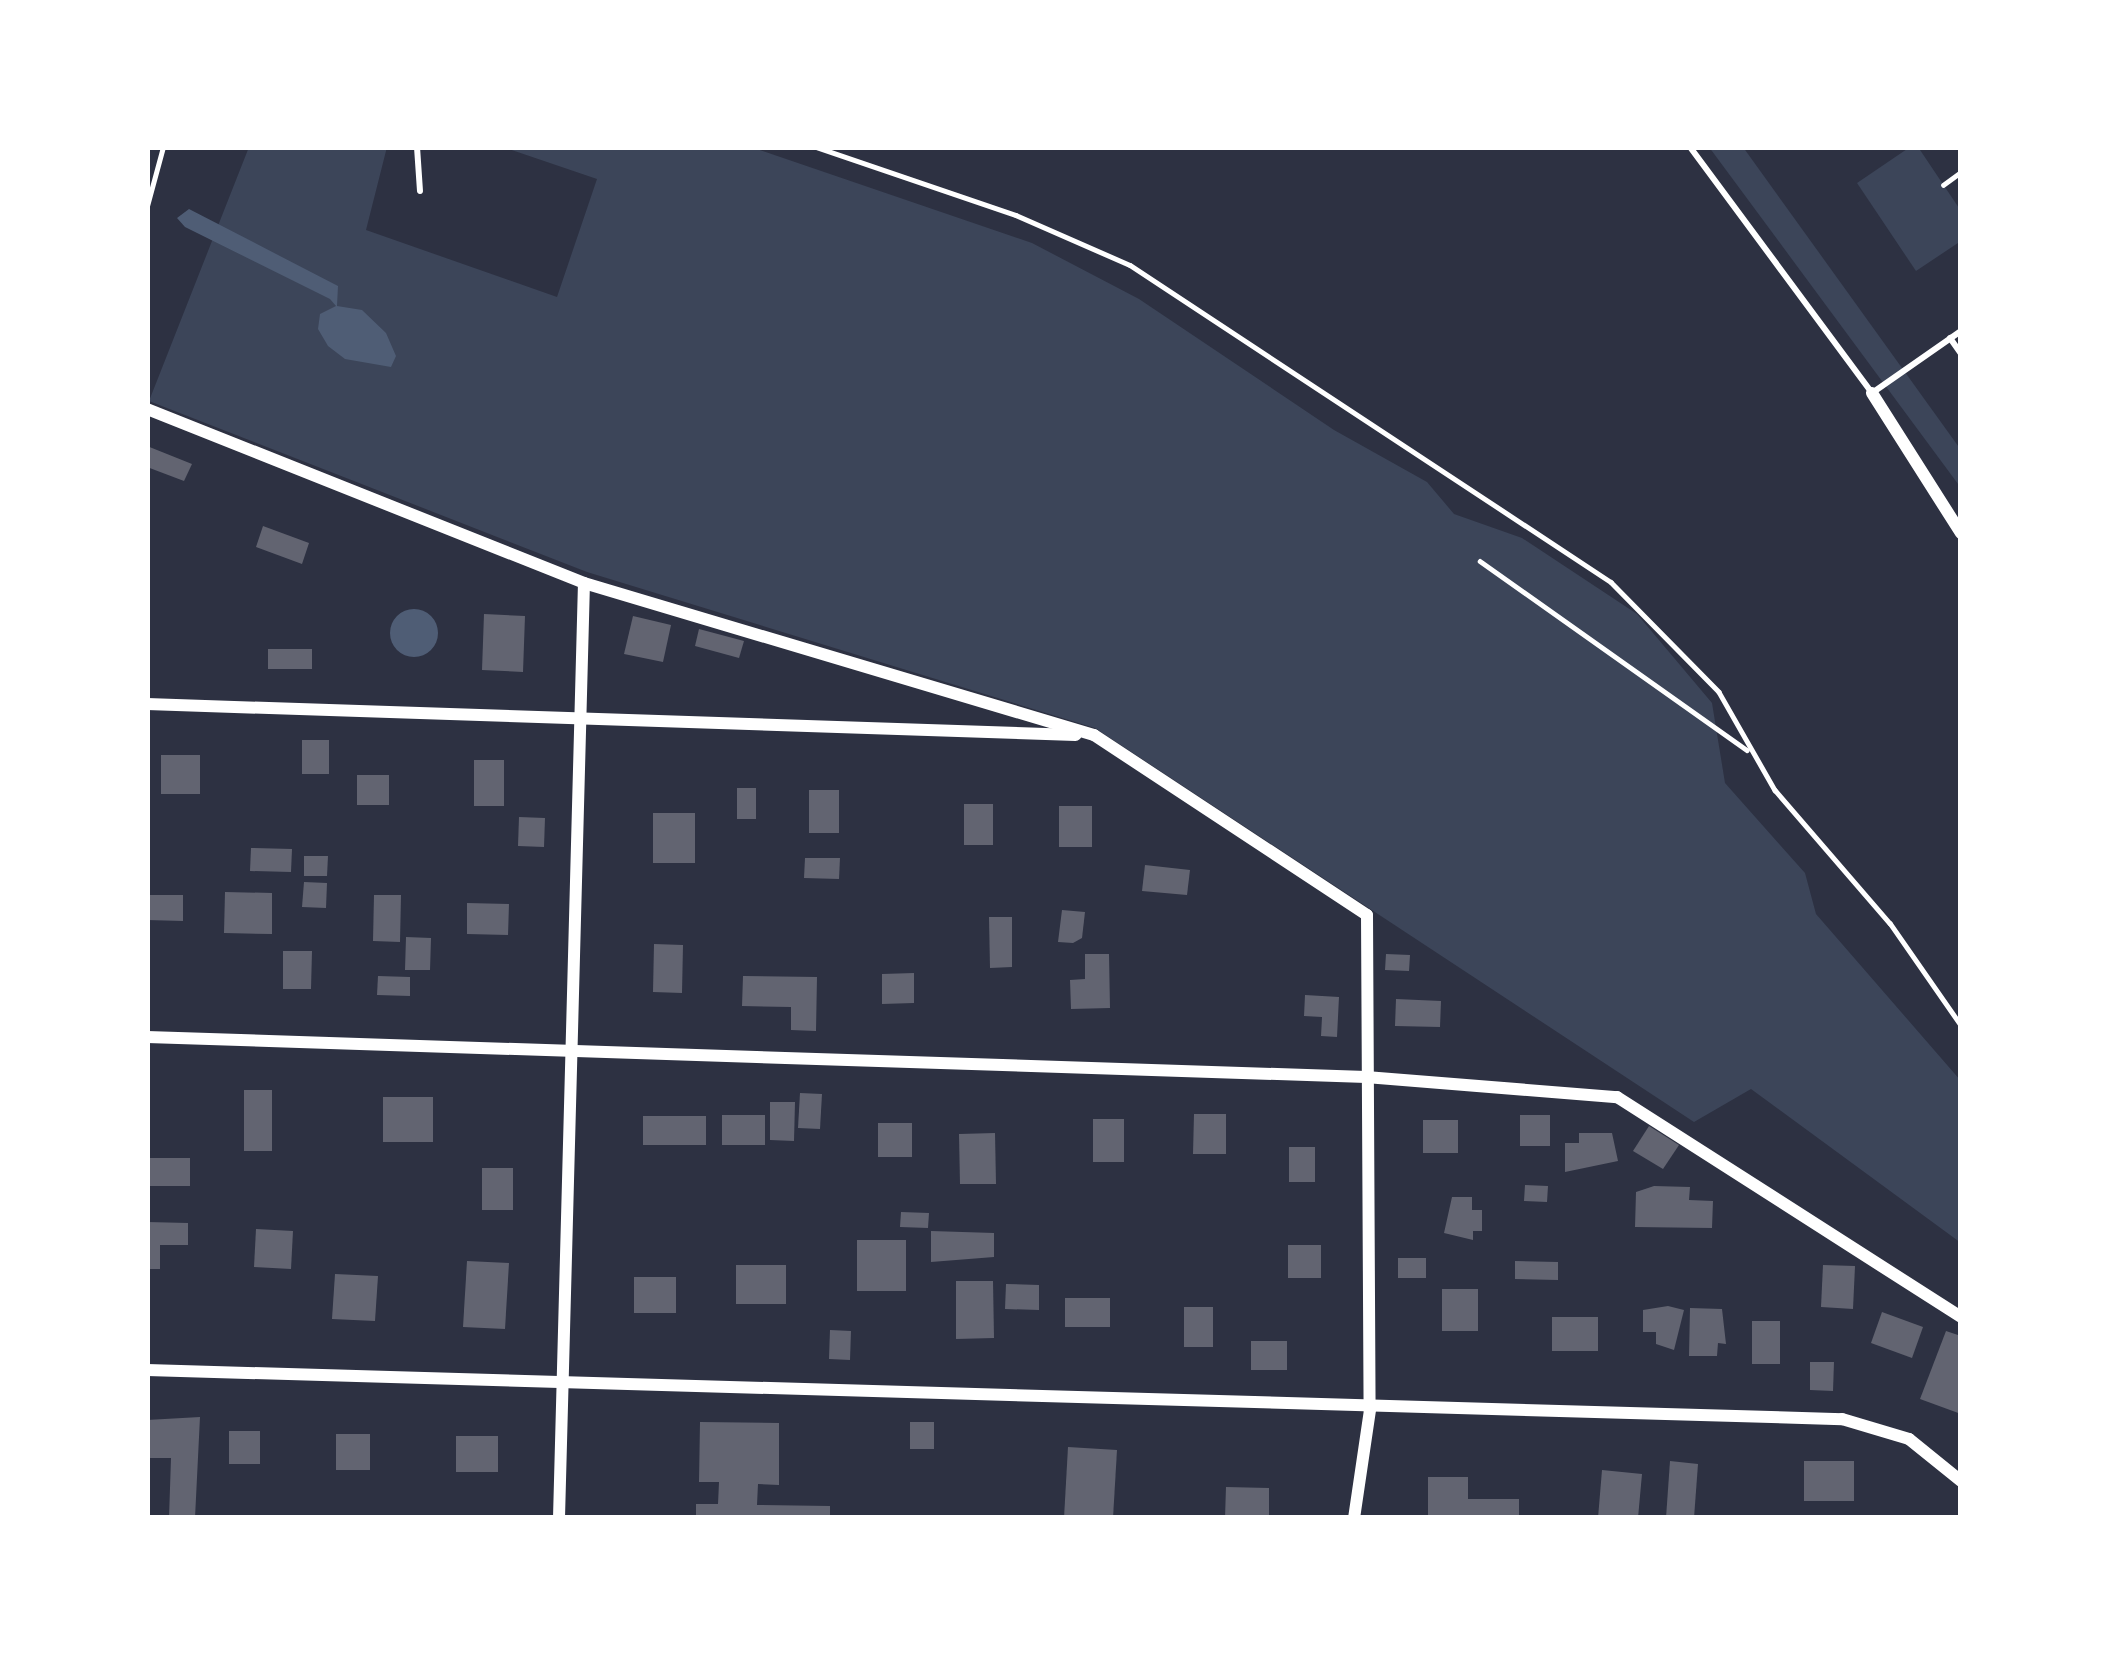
<!DOCTYPE html>
<html>
<head>
<meta charset="utf-8">
<style>
  body { margin:0 }
  #map { position:relative; width:2108px; height:1665px; overflow:hidden; background:#2d3142; font-family:Helvetica,sans-serif }
  div>[style] { position:absolute }
  [style*='--x'] { left:calc(var(--x)*1px); top:calc(var(--y)*1px); width:calc(var(--w)*1px); rotate:calc(var(--a)*1deg) }
  .green>* { inset:0; background:#3c4559 }
  .water>* { inset:0; background:#4f5d75 }
  .round { border-radius:50% }
  .building>* { inset:0; background:#626471 }
  .path>* { height:4.5px; margin:-2.25px; padding:0 2.25px; transform-origin:2.25px; border-radius:2.25px; background:#fff }
  .service>* { height:6px; margin:-3px; padding:0 3px; transform-origin:3px; border-radius:3px; background:#fff }
  .minor>* { height:12px; margin:-6px; padding:0 6px; transform-origin:6px; border-radius:6px; background:#fff }
  span { translate:-50% -50%; white-space:nowrap; text-align:center; line-height:1.15; -webkit-text-stroke:9px #fff; paint-order:stroke }
  .frame { position:absolute; inset:0; border:150px solid #fff; pointer-events:none }
</style>
</head>
<body>
<div id="map">
  <div class="green">
    <i style="clip-path:polygon(249px 147px,387px 147px,366px 230px,557px 297px,597px 179px,503px 147px,751px 147px,1032px 243px,1139px 299px,1334px 430px,1427px 482px,1454px 514px,1522px 538px,1637px 614px,1712px 703px,1725px 783px,1805px 873px,1816px 914px,1961px 1081px,1961px 1243px,1751px 1089px,1694px 1122px,1095px 728px,587px 572px,149px 401px)"></i>
    <i style="clip-path:polygon(1709px 147px,1743px 147px,1961px 450px,1961px 488px)"></i>
    <i style="clip-path:polygon(1910px 147px,1918px 147px,1961px 211px,1961px 241px,1916px 271px,1857px 183px)"></i>
  </div>
  <div class="water">
    <i style="clip-path:polygon(189px 209px,338px 286px,337px 306px,362px 310px,386px 333px,396px 356px,391px 367px,345px 359px,328px 346px,318px 329px,320px 314px,336px 306px,330px 299px,185px 227px,177px 218px)"></i>
    <i class="round" style="left:390px;top:609px;width:48px;height:48px"></i>
  </div>
  <div class="building">
    <i style="clip-path:polygon(147px 446px,192px 464px,184px 481px,147px 467px)"></i>
    <i style="clip-path:polygon(263px 526px,309px 543px,302px 564px,256px 547px)"></i>
    <i style="clip-path:polygon(484px 614px,525px 616px,523px 672px,482px 670px)"></i>
    <i style="clip-path:polygon(633px 616px,671px 625px,663px 662px,624px 654px)"></i>
    <i style="clip-path:polygon(699px 629px,744px 641px,739px 658px,695px 646px)"></i>
    <i style="clip-path:polygon(268px 649px,312px 649px,312px 669px,268px 669px)"></i>
    <i style="clip-path:polygon(302px 740px,329px 740px,329px 774px,302px 774px)"></i>
    <i style="clip-path:polygon(161px 755px,200px 755px,200px 794px,161px 794px)"></i>
    <i style="clip-path:polygon(474px 760px,504px 760px,504px 806px,474px 806px)"></i>
    <i style="clip-path:polygon(357px 775px,389px 775px,389px 805px,357px 805px)"></i>
    <i style="clip-path:polygon(737px 788px,756px 788px,756px 819px,737px 819px)"></i>
    <i style="clip-path:polygon(809px 790px,839px 790px,839px 833px,809px 833px)"></i>
    <i style="clip-path:polygon(964px 804px,993px 804px,993px 845px,964px 845px)"></i>
    <i style="clip-path:polygon(1059px 806px,1092px 806px,1092px 847px,1059px 847px)"></i>
    <i style="clip-path:polygon(653px 813px,695px 813px,695px 863px,653px 863px)"></i>
    <i style="clip-path:polygon(519px 817px,545px 818px,544px 847px,518px 846px)"></i>
    <i style="clip-path:polygon(251px 848px,292px 849px,291px 872px,250px 871px)"></i>
    <i style="clip-path:polygon(304px 856px,328px 856px,327px 876px,304px 876px)"></i>
    <i style="clip-path:polygon(805px 858px,840px 858px,839px 879px,804px 878px)"></i>
    <i style="clip-path:polygon(1145px 865px,1190px 870px,1187px 895px,1142px 891px)"></i>
    <i style="clip-path:polygon(304px 882px,327px 883px,326px 908px,302px 907px)"></i>
    <i style="clip-path:polygon(225px 892px,272px 893px,272px 934px,224px 933px)"></i>
    <i style="clip-path:polygon(147px 895px,183px 895px,183px 921px,147px 920px)"></i>
    <i style="clip-path:polygon(374px 895px,401px 895px,400px 942px,373px 941px)"></i>
    <i style="clip-path:polygon(467px 903px,509px 904px,508px 935px,467px 934px)"></i>
    <i style="clip-path:polygon(1062px 910px,1085px 912px,1082px 938px,1073px 943px,1058px 942px)"></i>
    <i style="clip-path:polygon(989px 917px,1012px 917px,1012px 967px,990px 968px)"></i>
    <i style="clip-path:polygon(406px 937px,431px 938px,430px 970px,405px 970px)"></i>
    <i style="clip-path:polygon(654px 944px,683px 945px,682px 993px,653px 992px)"></i>
    <i style="clip-path:polygon(283px 951px,312px 951px,311px 989px,283px 989px)"></i>
    <i style="clip-path:polygon(1085px 954px,1109px 954px,1110px 1008px,1071px 1009px,1070px 980px,1085px 979px)"></i>
    <i style="clip-path:polygon(1386px 954px,1410px 955px,1409px 971px,1385px 970px)"></i>
    <i style="clip-path:polygon(914px 973px,914px 1003px,882px 1004px,882px 974px)"></i>
    <i style="clip-path:polygon(378px 976px,410px 977px,410px 996px,377px 995px)"></i>
    <i style="clip-path:polygon(743px 976px,817px 977px,816px 1031px,791px 1030px,791px 1007px,742px 1006px)"></i>
    <i style="clip-path:polygon(1305px 995px,1339px 997px,1337px 1037px,1321px 1036px,1322px 1017px,1304px 1016px)"></i>
    <i style="clip-path:polygon(1396px 999px,1441px 1001px,1440px 1027px,1395px 1026px)"></i>
    <i style="clip-path:polygon(244px 1090px,272px 1090px,272px 1151px,244px 1151px)"></i>
    <i style="clip-path:polygon(800px 1093px,822px 1094px,820px 1129px,798px 1128px)"></i>
    <i style="clip-path:polygon(383px 1097px,433px 1097px,433px 1142px,383px 1142px)"></i>
    <i style="clip-path:polygon(770px 1102px,795px 1102px,794px 1141px,770px 1140px)"></i>
    <i style="clip-path:polygon(1194px 1114px,1226px 1114px,1226px 1154px,1193px 1154px)"></i>
    <i style="clip-path:polygon(722px 1115px,765px 1115px,765px 1145px,722px 1145px)"></i>
    <i style="clip-path:polygon(1520px 1115px,1550px 1115px,1550px 1146px,1520px 1146px)"></i>
    <i style="clip-path:polygon(643px 1116px,706px 1116px,706px 1145px,643px 1145px)"></i>
    <i style="clip-path:polygon(1093px 1119px,1124px 1119px,1124px 1162px,1093px 1162px)"></i>
    <i style="clip-path:polygon(1423px 1120px,1458px 1120px,1458px 1153px,1423px 1153px)"></i>
    <i style="clip-path:polygon(878px 1123px,912px 1123px,912px 1157px,878px 1157px)"></i>
    <i style="clip-path:polygon(1649px 1126px,1679px 1145px,1663px 1169px,1633px 1151px)"></i>
    <i style="clip-path:polygon(995px 1133px,996px 1184px,960px 1184px,959px 1134px)"></i>
    <i style="clip-path:polygon(1579px 1133px,1612px 1133px,1618px 1161px,1565px 1172px,1565px 1143px,1579px 1143px)"></i>
    <i style="clip-path:polygon(1289px 1147px,1315px 1147px,1315px 1182px,1289px 1182px)"></i>
    <i style="clip-path:polygon(147px 1158px,190px 1158px,190px 1186px,147px 1186px)"></i>
    <i style="clip-path:polygon(482px 1168px,513px 1168px,513px 1210px,482px 1210px)"></i>
    <i style="clip-path:polygon(1525px 1185px,1548px 1186px,1547px 1202px,1524px 1201px)"></i>
    <i style="clip-path:polygon(1654px 1186px,1690px 1187px,1689px 1200px,1713px 1201px,1712px 1228px,1635px 1227px,1636px 1192px)"></i>
    <i style="clip-path:polygon(1452px 1197px,1472px 1197px,1472px 1210px,1482px 1210px,1482px 1231px,1473px 1231px,1473px 1240px,1444px 1233px)"></i>
    <i style="clip-path:polygon(901px 1212px,929px 1213px,928px 1228px,900px 1227px)"></i>
    <i style="clip-path:polygon(147px 1222px,188px 1223px,188px 1245px,160px 1245px,160px 1269px,147px 1269px)"></i>
    <i style="clip-path:polygon(256px 1229px,293px 1231px,291px 1269px,254px 1267px)"></i>
    <i style="clip-path:polygon(931px 1231px,994px 1233px,994px 1257px,931px 1262px)"></i>
    <i style="clip-path:polygon(857px 1240px,906px 1240px,906px 1291px,857px 1291px)"></i>
    <i style="clip-path:polygon(1288px 1245px,1321px 1245px,1321px 1278px,1288px 1278px)"></i>
    <i style="clip-path:polygon(1398px 1258px,1426px 1258px,1426px 1278px,1398px 1278px)"></i>
    <i style="clip-path:polygon(467px 1261px,509px 1263px,505px 1329px,463px 1327px)"></i>
    <i style="clip-path:polygon(1515px 1261px,1558px 1262px,1558px 1280px,1515px 1279px)"></i>
    <i style="clip-path:polygon(736px 1265px,786px 1265px,786px 1304px,736px 1304px)"></i>
    <i style="clip-path:polygon(1823px 1265px,1855px 1266px,1853px 1309px,1821px 1307px)"></i>
    <i style="clip-path:polygon(335px 1274px,378px 1276px,375px 1321px,332px 1319px)"></i>
    <i style="clip-path:polygon(634px 1277px,676px 1277px,676px 1313px,634px 1313px)"></i>
    <i style="clip-path:polygon(956px 1281px,993px 1281px,994px 1338px,956px 1339px)"></i>
    <i style="clip-path:polygon(1006px 1284px,1039px 1285px,1039px 1310px,1005px 1309px)"></i>
    <i style="clip-path:polygon(1442px 1289px,1478px 1289px,1478px 1331px,1442px 1331px)"></i>
    <i style="clip-path:polygon(1065px 1298px,1110px 1298px,1110px 1327px,1065px 1327px)"></i>
    <i style="clip-path:polygon(1668px 1306px,1684px 1310px,1674px 1350px,1656px 1344px,1656px 1332px,1643px 1332px,1643px 1310px)"></i>
    <i style="clip-path:polygon(1184px 1307px,1213px 1307px,1213px 1347px,1184px 1347px)"></i>
    <i style="clip-path:polygon(1690px 1308px,1722px 1309px,1726px 1344px,1718px 1343px,1717px 1356px,1689px 1356px)"></i>
    <i style="clip-path:polygon(1882px 1312px,1923px 1327px,1912px 1358px,1871px 1343px)"></i>
    <i style="clip-path:polygon(1552px 1317px,1598px 1317px,1598px 1351px,1552px 1351px)"></i>
    <i style="clip-path:polygon(1752px 1321px,1780px 1321px,1780px 1364px,1752px 1364px)"></i>
    <i style="clip-path:polygon(830px 1330px,851px 1331px,850px 1360px,829px 1359px)"></i>
    <i style="clip-path:polygon(1946px 1331px,1961px 1336px,1961px 1414px,1920px 1399px)"></i>
    <i style="clip-path:polygon(1251px 1341px,1287px 1341px,1287px 1370px,1251px 1370px)"></i>
    <i style="clip-path:polygon(1810px 1362px,1834px 1362px,1833px 1391px,1810px 1390px)"></i>
    <i style="clip-path:polygon(200px 1417px,195px 1518px,169px 1518px,171px 1458px,147px 1458px,147px 1420px)"></i>
    <i style="clip-path:polygon(700px 1422px,779px 1423px,779px 1485px,758px 1484px,757px 1505px,830px 1506px,830px 1518px,696px 1518px,696px 1504px,718px 1504px,719px 1482px,699px 1482px)"></i>
    <i style="clip-path:polygon(910px 1422px,934px 1422px,934px 1449px,910px 1449px)"></i>
    <i style="clip-path:polygon(229px 1431px,260px 1431px,260px 1464px,229px 1464px)"></i>
    <i style="clip-path:polygon(336px 1434px,370px 1434px,370px 1470px,336px 1470px)"></i>
    <i style="clip-path:polygon(456px 1436px,498px 1436px,498px 1472px,456px 1472px)"></i>
    <i style="clip-path:polygon(1068px 1447px,1117px 1450px,1113px 1518px,1064px 1518px)"></i>
    <i style="clip-path:polygon(1670px 1461px,1698px 1464px,1694px 1518px,1666px 1518px)"></i>
    <i style="clip-path:polygon(1804px 1461px,1854px 1461px,1854px 1501px,1804px 1501px)"></i>
    <i style="clip-path:polygon(1602px 1470px,1642px 1474px,1638px 1518px,1598px 1518px)"></i>
    <i style="clip-path:polygon(1428px 1477px,1468px 1477px,1468px 1499px,1519px 1499px,1519px 1518px,1428px 1518px)"></i>
    <i style="clip-path:polygon(1226px 1487px,1269px 1488px,1269px 1518px,1225px 1518px)"></i>
  </div>
  <div class="path">
    <i style="--x:816;--y:147;--w:211;--a:18.8"></i>
    <i style="--x:1016;--y:215;--w:124;--a:23.7"></i>
    <i style="--x:1130;--y:265;--w:576;--a:33.39"></i>
    <i style="--x:1611;--y:582;--w:154;--a:45.5"></i>
    <i style="--x:1719;--y:692;--w:113;--a:60.3"></i>
    <i style="--x:1775;--y:790;--w:176;--a:49.2"></i>
    <i style="--x:1890;--y:923;--w:124;--a:55.2"></i>
    <i style="--x:1943;--y:185;--w:22;--a:-36"></i>
    <i style="--x:147;--y:206;--w:61;--a:-74.8"></i>
    <i style="--x:1480;--y:561;--w:327;--a:35.3"></i>
  </div>
  <div class="service">
    <i style="--x:417;--y:147;--w:44;--a:86.1"></i>
    <i style="--x:1690;--y:147;--w:306;--a:53.5"></i>
    <i style="--x:1872;--y:393;--w:108;--a:-34.9"></i>
    <i style="--x:1960;--y:147;--w:2;--a:63"></i>
    <i style="--x:1950;--y:338;--w:19;--a:55"></i>
  </div>
  <div class="minor">
    <i style="--x:1872;--y:393;--w:166;--a:57.6"></i>
    <i style="--x:147;--y:409;--w:470;--a:21.7"></i>
    <i style="--x:584;--y:583;--w:532;--a:16.6"></i>
    <i style="--x:1094;--y:735;--w:327;--a:33.4"></i>
    <i style="--x:1367;--y:915;--w:495;--a:89.7"></i>
    <i style="--x:1370;--y:1410;--w:109;--a:98.4"></i>
    <i style="--x:147;--y:704;--w:929;--a:1.91"></i>
    <i style="--x:147;--y:1037;--w:1220;--a:1.88"></i>
    <i style="--x:1366;--y:1077;--w:252;--a:4.6"></i>
    <i style="--x:1617;--y:1097;--w:408;--a:32.6"></i>
    <i style="--x:147;--y:1370;--w:1696;--a:1.66"></i>
    <i style="--x:1842;--y:1419;--w:70;--a:16.6"></i>
    <i style="--x:1909;--y:1439;--w:67;--a:38.9"></i>
    <i style="--x:559;--y:1518;--w:935;--a:-88.47"></i>
  </div>
  <div class="frame"></div>
</div>
</body>
</html>
